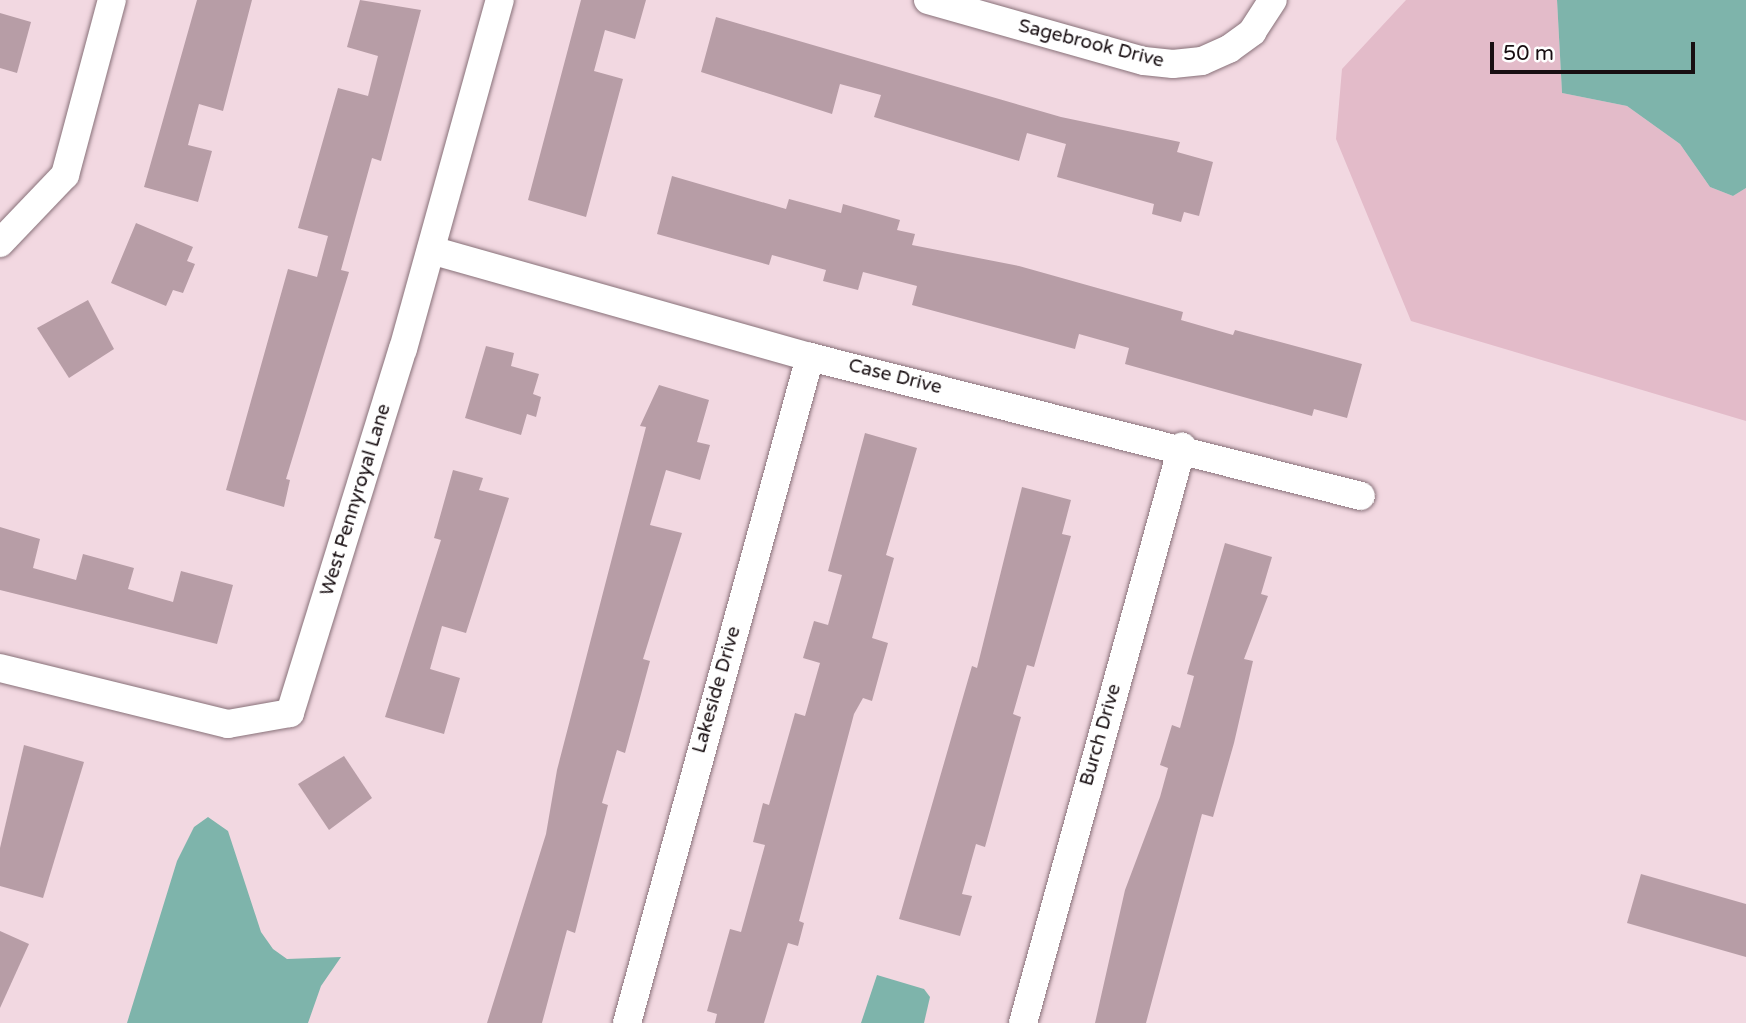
<!DOCTYPE html>
<html>
<head>
<meta charset="utf-8">
<style>
  body { margin:0 }
  #map { position:relative; width:1746px; height:1023px; overflow:hidden; background:#f2d8e1; font-family:"Varela Round",sans-serif }
  div>[style] { position:absolute }
  [style*='--x'] { left:calc(var(--x)*1px); top:calc(var(--y)*1px); width:calc(var(--w)*1px); rotate:calc(var(--a)*1deg) }
  .green>* { inset:0; background:#e3bbc9 }
  .water>* { inset:0; background:#7eb4ab }
  .building>* { inset:0; background:#b79da6 }
  .roads { filter:drop-shadow(0 0 2px #887179) drop-shadow(0 0 2px #887179) }
  .minor>* { height:28px; margin:-14px; padding:0 14px; transform-origin:14px; border-radius:14px; background:#fff }
  span { translate:-50% -50%; white-space:nowrap; text-align:center; line-height:1.15; -webkit-text-stroke:5px #fff; paint-order:stroke }
  .street-label { font-size:19px; color:#180f12 }
  .scale { position:absolute; left:1490px; top:42px; width:205px; height:32px; box-sizing:border-box; border:4px solid #180f12; border-top:0; padding-left:9px; font-size:21px; line-height:24px; white-space:nowrap; color:#180f12; -webkit-text-stroke:5px #fff; paint-order:stroke }
</style>
</head>
<body>
<div id="map">
  <div class="green">
    <i style="clip-path:polygon(1406px 0,1557px 0,1562px 93px,1627px 106px,1680px 144px,1710px 187px,1733px 196px,1746px 188px,1746px 421px,1411px 321px,1336px 139px,1342px 69px)"></i>
  </div>
  <div class="water">
    <i style="clip-path:polygon(1557px 0,1746px 0,1746px 188px,1733px 196px,1710px 187px,1680px 144px,1627px 106px,1562px 93px)"></i>
    <i style="clip-path:polygon(208px 817px,228px 831px,261px 932px,273px 949px,287px 959px,341px 957px,321px 986px,308px 1023px,127px 1023px,177px 861px,194px 827px)"></i>
    <i style="clip-path:polygon(877px 975px,924px 989px,930px 997px,924px 1023px,861px 1023px)"></i>
  </div>
  <div class="building">
    <i style="clip-path:polygon(197px 0,252px 0,223px 111px,199px 104px,188px 145px,212px 151px,198px 202px,144px 187px)"></i>
    <i style="clip-path:polygon(360px 0,421px 10px,381px 161px,372px 158px,341px 270px,349px 272px,286px 479px,290px 480px,284px 507px,226px 490px,288px 269px,317px 277px,328px 236px,298px 228px,338px 88px,368px 96px,378px 56px,347px 47px)"></i>
    <i style="clip-path:polygon(581px 0,646px 0,635px 39px,605px 30px,594px 71px,623px 79px,586px 217px,528px 200px)"></i>
    <i style="clip-path:polygon(0 13px,31px 22px,17px 73px,0 68px)"></i>
    <i style="clip-path:polygon(716px 17px,1061px 117px,1180px 142px,1177px 152px,1213px 162px,1199px 216px,1184px 212px,1181px 222px,1152px 214px,1154px 204px,1057px 177px,1066px 144px,1027px 133px,1019px 161px,874px 117px,881px 95px,840px 84px,832px 114px,701px 72px)"></i>
    <i style="clip-path:polygon(672px 176px,786px 209px,789px 199px,841px 213px,843px 204px,900px 220px,897px 230px,915px 234px,912px 245px,1019px 266px,1183px 312px,1181px 320px,1233px 335px,1235px 330px,1362px 364px,1347px 418px,1314px 409px,1312px 416px,1125px 364px,1129px 348px,1079px 334px,1075px 349px,912px 305px,917px 286px,863px 272px,858px 290px,823px 281px,826px 270px,772px 255px,769px 265px,657px 234px)"></i>
    <i style="clip-path:polygon(136px 223px,193px 247px,187px 261px,195px 264px,183px 293px,173px 290px,166px 306px,111px 283px)"></i>
    <i style="clip-path:polygon(88px 300px,114px 349px,69px 378px,37px 328px)"></i>
    <i style="clip-path:polygon(486px 346px,514px 353px,511px 366px,539px 374px,533px 394px,541px 397px,536px 417px,527px 414px,521px 435px,465px 418px)"></i>
    <i style="clip-path:polygon(659px 385px,709px 400px,697px 442px,710px 445px,700px 480px,666px 470px,650px 525px,682px 533px,643px 659px,650px 661px,625px 753px,617px 750px,602px 803px,608px 805px,575px 933px,567px 930px,542px 1023px,487px 1023px,546px 834px,557px 770px,646px 427px,640px 426px)"></i>
    <i style="clip-path:polygon(865px 433px,917px 448px,886px 555px,894px 558px,872px 638px,888px 643px,872px 701px,863px 698px,854px 714px,799px 921px,804px 923px,798px 946px,788px 943px,764px 1023px,715px 1023px,717px 1014px,707px 1011px,730px 929px,741px 932px,765px 845px,753px 842px,763px 803px,769px 805px,795px 713px,805px 716px,820px 663px,803px 658px,814px 621px,828px 625px,842px 575px,828px 571px)"></i>
    <i style="clip-path:polygon(453px 470px,483px 478px,479px 490px,509px 498px,466px 633px,442px 626px,430px 669px,460px 678px,444px 734px,385px 717px,441px 540px,434px 538px)"></i>
    <i style="clip-path:polygon(1022px 487px,1071px 500px,1062px 534px,1071px 536px,1034px 667px,1027px 665px,1013px 714px,1021px 717px,985px 847px,976px 844px,962px 894px,972px 896px,960px 936px,899px 919px,972px 666px,977px 668px)"></i>
    <i style="clip-path:polygon(0 527px,40px 539px,33px 568px,76px 580px,83px 554px,134px 568px,128px 589px,173px 602px,181px 571px,233px 585px,217px 644px,0 590px)"></i>
    <i style="clip-path:polygon(1225px 543px,1272px 557px,1261px 594px,1268px 596px,1244px 659px,1253px 661px,1234px 743px,1213px 817px,1202px 814px,1146px 1023px,1095px 1023px,1125px 890px,1160px 797px,1168px 768px,1160px 765px,1172px 725px,1180px 728px,1194px 676px,1187px 674px)"></i>
    <i style="clip-path:polygon(24px 745px,84px 762px,43px 898px,0 886px,0 848px)"></i>
    <i style="clip-path:polygon(344px 756px,372px 798px,329px 830px,298px 784px)"></i>
    <i style="clip-path:polygon(1641px 874px,1746px 904px,1746px 957px,1627px 923px)"></i>
    <i style="clip-path:polygon(0 931px,29px 944px,0 1008px)"></i>
  </div>
  <div class="roads">
    <div class="minor">
      <i style="--x:928;--y:0;--w:224;--a:15.8"></i>
      <i style="--x:1144;--y:61;--w:29;--a:6"></i>
      <i style="--x:1173;--y:64;--w:29;--a:-6"></i>
      <i style="--x:1202;--y:61;--w:30;--a:-24"></i>
      <i style="--x:1229;--y:49;--w:29;--a:-36"></i>
      <i style="--x:1252;--y:32;--w:38;--a:-57"></i>
      <i style="--x:0;--y:243;--w:94;--a:-46.3"></i>
      <i style="--x:65;--y:175;--w:181;--a:-75"></i>
      <i style="--x:431;--y:250;--w:394;--a:15.8"></i>
      <i style="--x:810;--y:357;--w:568;--a:14.16"></i>
      <i style="--x:0;--y:668;--w:235;--a:13.8"></i>
      <i style="--x:228;--y:724;--w:63;--a:-10.1"></i>
      <i style="--x:290;--y:713;--w:381;--a:-72.8"></i>
      <i style="--x:403;--y:349;--w:362;--a:-74.5"></i>
      <i style="--x:627;--y:1023;--w:691;--a:-74.64"></i>
      <i style="--x:1023;--y:1023;--w:598;--a:-74.57"></i>
    </div>
  </div>
  <div class="street-label">
    <span style="left:1091px;top:44px;rotate:14deg">Sagebrook Drive</span>
    <span style="left:895px;top:377px;rotate:14deg">Case Drive</span>
    <span style="left:356px;top:500px;rotate:-73deg">West Pennyroyal Lane</span>
    <span style="left:717px;top:690px;rotate:-74deg">Lakeside Drive</span>
    <span style="left:1101px;top:735px;rotate:-74deg">Burch Drive</span>
  </div>
  <div class="scale">50 m</div>
</div>
</body>
</html>
